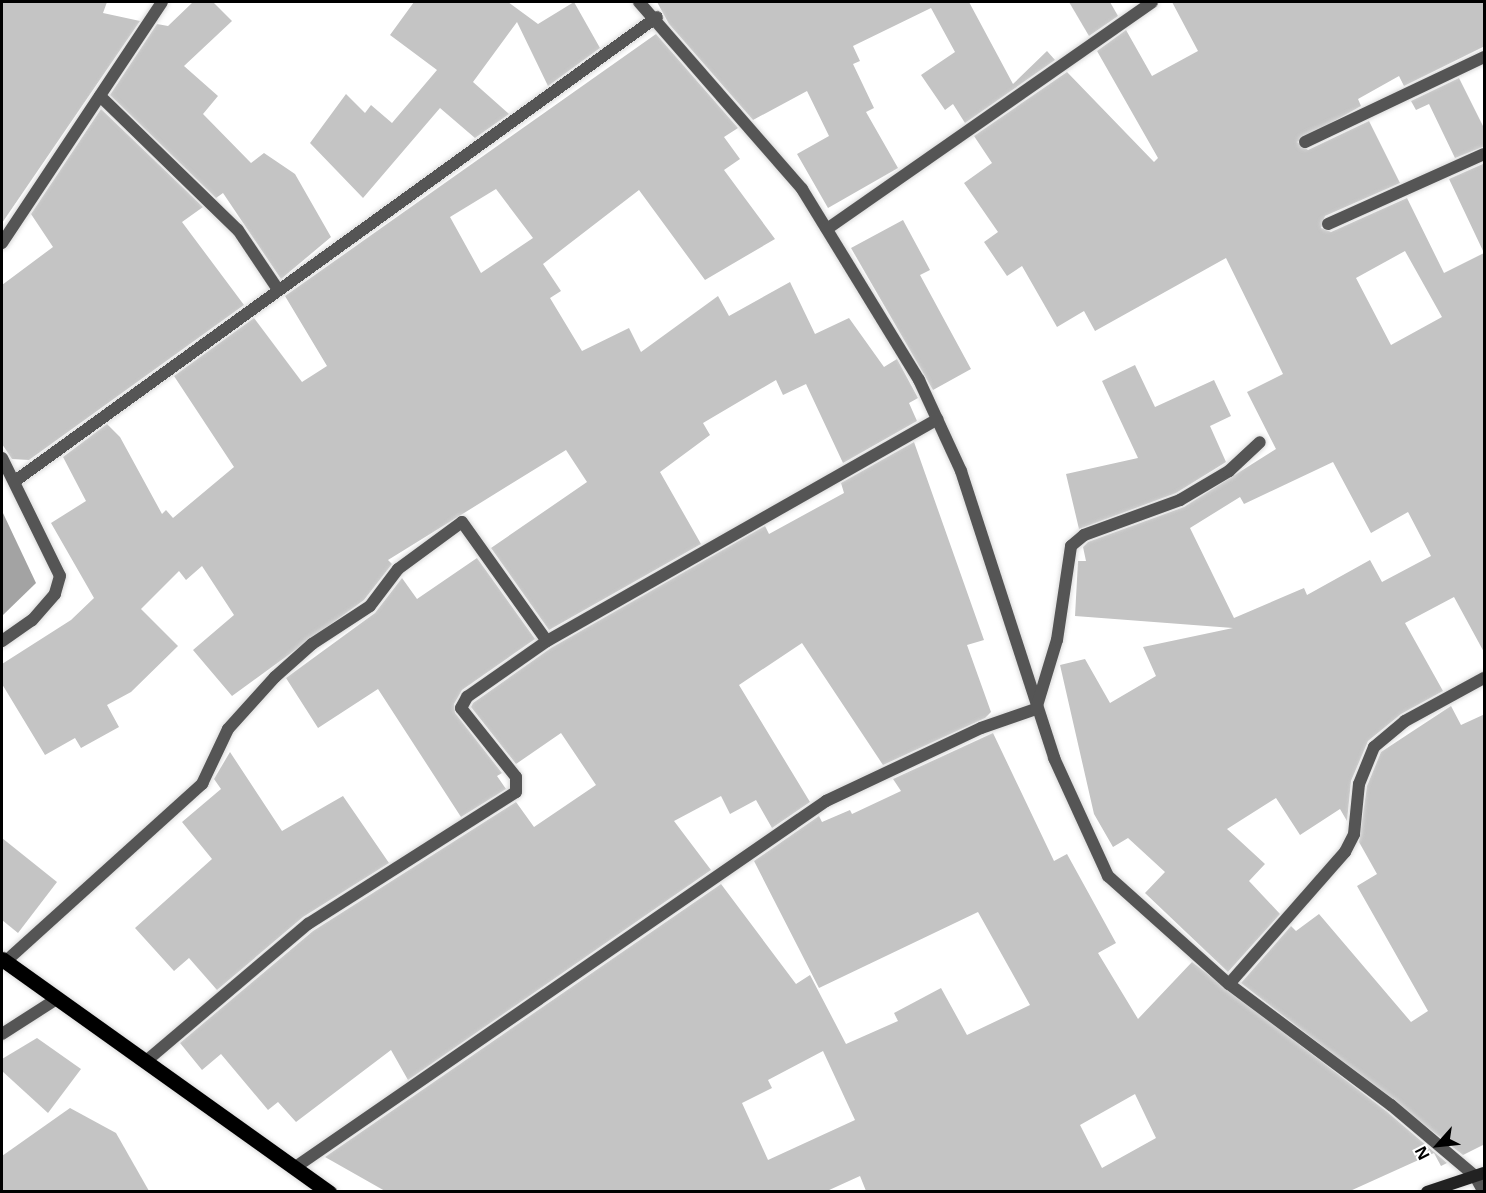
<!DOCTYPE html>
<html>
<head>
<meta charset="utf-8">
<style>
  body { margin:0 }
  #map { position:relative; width:1486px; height:1193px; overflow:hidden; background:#fff; font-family:"Open Sans",sans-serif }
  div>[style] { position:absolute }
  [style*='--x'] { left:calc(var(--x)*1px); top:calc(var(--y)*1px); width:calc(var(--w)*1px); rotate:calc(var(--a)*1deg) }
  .water>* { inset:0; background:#a3a3a3 }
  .building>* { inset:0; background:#c4c4c4 }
  .roads { filter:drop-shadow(0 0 2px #dbdbdb) drop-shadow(0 0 2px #dbdbdb) }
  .street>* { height:12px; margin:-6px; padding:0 6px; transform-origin:6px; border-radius:6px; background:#555 }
  .secondary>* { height:12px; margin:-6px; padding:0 6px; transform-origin:6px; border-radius:6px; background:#222 }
  .primary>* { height:15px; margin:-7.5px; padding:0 7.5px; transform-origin:7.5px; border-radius:7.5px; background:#000 }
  span { translate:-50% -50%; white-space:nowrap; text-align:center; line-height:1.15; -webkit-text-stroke:4.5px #fff; paint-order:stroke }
  .frame { position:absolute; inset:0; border:3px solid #000; pointer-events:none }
  .north { position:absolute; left:1408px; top:1115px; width:60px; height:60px; -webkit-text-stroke:4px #fff; paint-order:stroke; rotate:243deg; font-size:16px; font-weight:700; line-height:24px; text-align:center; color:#000 }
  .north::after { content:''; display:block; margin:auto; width:21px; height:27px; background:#000; clip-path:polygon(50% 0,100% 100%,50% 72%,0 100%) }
</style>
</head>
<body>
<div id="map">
  <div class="water">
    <i style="clip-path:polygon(2px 511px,36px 583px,2px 616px)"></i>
  </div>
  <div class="building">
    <i style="clip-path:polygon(2px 2px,107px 2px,103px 13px,140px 21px,2px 223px)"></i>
    <i style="clip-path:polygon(193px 2px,213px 2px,232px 21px,184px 66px,218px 96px,203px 114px,251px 163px,264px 153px,295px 174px,331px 237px,281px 279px,223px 193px,216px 198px,110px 95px,157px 24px,168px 26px)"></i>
    <i style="clip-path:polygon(414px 2px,508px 2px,538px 24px,574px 2px,600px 48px,548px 86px,517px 22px,473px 82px,509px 114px,475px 138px,440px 108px,363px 198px,310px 143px,346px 94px,365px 113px,371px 105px,392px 123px,437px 70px,390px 35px)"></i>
    <i style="clip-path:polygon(657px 2px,969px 2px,1013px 84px,1047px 51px,1055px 60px,965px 123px,953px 104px,945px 110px,921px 75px,955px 52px,931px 8px,853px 46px,860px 61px,853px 64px,874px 108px,866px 112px,898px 168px,828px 208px,797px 154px,829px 136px,807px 91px,753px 120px,669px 24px)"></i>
    <i style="clip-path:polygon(1069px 2px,1110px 2px,1118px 16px,1089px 36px)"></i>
    <i style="clip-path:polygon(evenodd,1172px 2px,1485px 2px,1485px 46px,1404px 86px,1399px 76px,1358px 99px,1361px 106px,1297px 142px,1308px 150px,1369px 121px,1400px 183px,1325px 216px,1321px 228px,1331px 232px,1407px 198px,1444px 273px,1484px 253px,1449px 179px,1485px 163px,1485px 654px,1454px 597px,1405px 623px,1443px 691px,1401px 714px,1368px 741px,1351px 781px,1347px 821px,1340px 809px,1300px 835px,1276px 798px,1227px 829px,1265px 864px,1249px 881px,1280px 914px,1228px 972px,1145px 893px,1165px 872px,1128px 838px,1113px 847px,1094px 814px,1060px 665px,1085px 659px,1110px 703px,1156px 676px,1143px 647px,1233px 628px,1075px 616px,1078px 561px,1086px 561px,1083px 547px,1088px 542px,1184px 507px,1276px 449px,1247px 392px,1283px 374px,1226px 258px,1095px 331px,1084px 311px,1057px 327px,1022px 266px,1007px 276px,984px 242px,998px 232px,964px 183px,992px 163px,974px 136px,1067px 72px,1154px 162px,1158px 158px,1097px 51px,1126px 30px,1152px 76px,1198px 51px,1172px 2px,1405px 251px,1442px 317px,1391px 345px,1356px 278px,1405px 251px,1172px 2px,1333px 462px,1371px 533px,1408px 512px,1431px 556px,1382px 582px,1370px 560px,1307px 595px,1304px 588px,1234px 618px,1190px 528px,1240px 497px,1244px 504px,1333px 462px)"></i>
    <i style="clip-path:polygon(evenodd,656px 34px,738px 128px,724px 137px,740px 159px,724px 170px,775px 239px,705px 280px,639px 190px,543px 264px,561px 291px,550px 298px,582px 351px,629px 328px,641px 352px,718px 296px,729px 316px,790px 282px,815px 334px,849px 318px,884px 367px,897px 359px,918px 398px,909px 403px,917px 421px,843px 463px,806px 384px,783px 395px,776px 380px,703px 423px,710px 435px,660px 472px,701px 544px,549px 630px,491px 548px,587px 482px,566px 450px,388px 560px,392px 564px,364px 600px,232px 696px,193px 650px,234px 615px,202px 566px,186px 580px,179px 571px,141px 609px,178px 646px,131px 692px,107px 705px,119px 727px,81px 748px,75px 738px,45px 755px,2px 684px,2px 664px,71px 620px,94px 598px,51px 523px,86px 501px,63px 457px,107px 424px,120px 437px,162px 514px,166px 510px,173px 518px,234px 467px,174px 376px,254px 318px,302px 382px,327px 366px,285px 296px,656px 34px,496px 189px,533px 238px,481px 273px,450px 217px,496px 189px)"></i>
    <i style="clip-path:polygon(1459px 78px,1485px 130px,1485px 146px,1455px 158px,1429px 104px,1416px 110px,1411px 101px)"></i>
    <i style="clip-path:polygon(101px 109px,203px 207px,182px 222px,244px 305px,29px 460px,12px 459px,2px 444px,2px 285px,53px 247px,31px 214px)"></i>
    <i style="clip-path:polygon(903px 220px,930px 270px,920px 275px,971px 369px,933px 390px,851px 248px)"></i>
    <i style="clip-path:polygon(1135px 365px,1155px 407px,1214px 380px,1231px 416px,1210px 426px,1226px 462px,1176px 493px,1079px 529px,1066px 474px,1138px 458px,1102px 381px)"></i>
    <i style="clip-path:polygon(914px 442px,984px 640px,967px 645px,991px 712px,985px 718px,883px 765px,802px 643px,739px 685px,810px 802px,772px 828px,756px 800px,730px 814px,721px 796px,674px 821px,711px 870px,408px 1080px,391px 1050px,296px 1122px,278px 1102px,268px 1110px,221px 1054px,202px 1070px,180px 1043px,313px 931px,516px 802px,534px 827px,596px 785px,561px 733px,516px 764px,471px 707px,473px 703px,551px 648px,765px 526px,769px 534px,844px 493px,841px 483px)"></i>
    <i style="clip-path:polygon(477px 558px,535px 639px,462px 690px,454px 704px,455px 713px,502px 773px,497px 776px,506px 789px,461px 817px,378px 689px,318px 728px,286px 678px,375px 613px,402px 578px,417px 599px)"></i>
    <i style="clip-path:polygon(1451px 706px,1461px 725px,1485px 714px,1485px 1144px,1463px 1155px,1241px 983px,1291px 926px,1296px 931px,1319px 914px,1411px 1022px,1428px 1011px,1357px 886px,1377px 874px,1359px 842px,1367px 786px,1381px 752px)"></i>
    <i style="clip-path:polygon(evenodd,993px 733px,1054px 861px,1067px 854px,1116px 943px,1098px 953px,1138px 1019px,1192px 962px,1386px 1111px,1447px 1163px,1441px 1166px,1434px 1153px,1350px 1191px,866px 1191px,860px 1176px,827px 1191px,385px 1191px,325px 1157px,721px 884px,796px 984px,810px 975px,846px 1044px,898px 1021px,894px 1013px,941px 988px,967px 1035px,1030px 1005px,978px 912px,819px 988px,754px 861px,819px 816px,822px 822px,850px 810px,852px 814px,901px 791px,893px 779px,993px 733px,823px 1051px,855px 1120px,768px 1160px,742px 1103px,772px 1088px,768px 1080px,823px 1051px,993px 733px,1135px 1094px,1156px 1138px,1102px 1168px,1080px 1125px,1135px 1094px)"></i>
    <i style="clip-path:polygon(230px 752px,282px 831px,343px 796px,389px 863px,303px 917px,217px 990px,189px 958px,174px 971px,135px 928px,212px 859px,182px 822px,221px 789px,214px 779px)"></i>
    <i style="clip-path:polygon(2px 838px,57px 882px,18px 933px,2px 920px)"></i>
    <i style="clip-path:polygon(37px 1038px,81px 1069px,48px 1113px,2px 1071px,2px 1059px)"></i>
    <i style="clip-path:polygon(70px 1108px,116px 1133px,149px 1191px,2px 1191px,2px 1156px)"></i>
  </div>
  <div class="roads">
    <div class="street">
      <i style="--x:639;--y:2;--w:248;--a:48.9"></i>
      <i style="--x:802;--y:189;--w:224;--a:58.5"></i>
      <i style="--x:919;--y:380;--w:100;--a:65.2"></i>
      <i style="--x:961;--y:471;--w:302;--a:72"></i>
      <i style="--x:1054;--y:758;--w:130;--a:65.4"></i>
      <i style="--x:1108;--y:876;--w:162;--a:41.8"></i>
      <i style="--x:1229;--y:984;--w:202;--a:36.8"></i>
      <i style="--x:1391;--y:1105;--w:110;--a:40.2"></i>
      <i style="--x:1475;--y:1176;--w:18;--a:61"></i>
      <i style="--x:100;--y:96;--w:192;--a:44.2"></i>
      <i style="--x:238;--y:230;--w:70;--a:56.1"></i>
      <i style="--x:1305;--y:142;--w:198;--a:-25.4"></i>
      <i style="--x:1328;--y:224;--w:171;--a:-24.2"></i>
      <i style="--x:827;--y:229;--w:396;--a:-34.9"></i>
      <i style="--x:2;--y:243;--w:289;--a:-56.4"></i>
      <i style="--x:2;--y:458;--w:131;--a:63.8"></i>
      <i style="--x:60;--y:576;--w:19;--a:106"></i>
      <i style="--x:55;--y:594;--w:35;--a:131"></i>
      <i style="--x:32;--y:620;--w:37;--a:145"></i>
      <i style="--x:15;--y:481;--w:792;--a:-35.86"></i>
      <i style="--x:5;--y:962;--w:266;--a:-42.1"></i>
      <i style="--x:202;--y:784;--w:61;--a:-64.7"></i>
      <i style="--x:228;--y:729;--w:70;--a:-47.9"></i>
      <i style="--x:275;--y:677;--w:50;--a:-41.7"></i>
      <i style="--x:312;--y:644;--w:69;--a:-33.2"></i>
      <i style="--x:370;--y:606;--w:46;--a:-52.9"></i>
      <i style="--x:398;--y:569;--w:79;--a:-36.3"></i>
      <i style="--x:462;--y:522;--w:146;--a:54.5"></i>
      <i style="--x:1229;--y:984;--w:176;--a:-48.7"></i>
      <i style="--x:1345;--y:852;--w:20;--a:-63"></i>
      <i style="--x:1354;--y:834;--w:50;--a:-84.3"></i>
      <i style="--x:1359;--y:784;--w:40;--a:-68"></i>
      <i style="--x:1374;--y:747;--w:40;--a:-40"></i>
      <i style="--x:1405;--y:721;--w:90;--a:-28.6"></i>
      <i style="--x:2;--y:1034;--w:63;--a:-32.7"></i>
      <i style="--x:145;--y:1062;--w:214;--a:-40.3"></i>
      <i style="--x:308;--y:924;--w:246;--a:-32.4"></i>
      <i style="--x:516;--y:792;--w:15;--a:-90"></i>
      <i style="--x:516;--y:777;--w:88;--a:-128.6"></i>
      <i style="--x:461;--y:708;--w:13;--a:-61"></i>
      <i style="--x:467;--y:697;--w:98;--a:-35"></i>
      <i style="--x:547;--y:641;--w:449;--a:-29.6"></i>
      <i style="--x:297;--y:1166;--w:643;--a:-34.6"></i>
      <i style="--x:826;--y:801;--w:171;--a:-25.2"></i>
      <i style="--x:981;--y:728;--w:58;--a:-19.1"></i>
      <i style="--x:1036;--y:709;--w:72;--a:-73.1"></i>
      <i style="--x:1057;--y:640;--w:95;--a:-81.5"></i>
      <i style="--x:1071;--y:546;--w:17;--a:-40"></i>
      <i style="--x:1084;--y:535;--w:102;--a:-20"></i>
      <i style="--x:1180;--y:500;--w:57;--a:-30.6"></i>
      <i style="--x:1229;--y:471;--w:42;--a:-43.1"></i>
    </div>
    <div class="secondary">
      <i style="--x:1427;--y:1192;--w:60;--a:-18.4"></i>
    </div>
    <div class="primary">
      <i style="--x:2;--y:959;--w:402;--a:35.5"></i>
    </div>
  </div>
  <div class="frame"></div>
  <div class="north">N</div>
</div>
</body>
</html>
